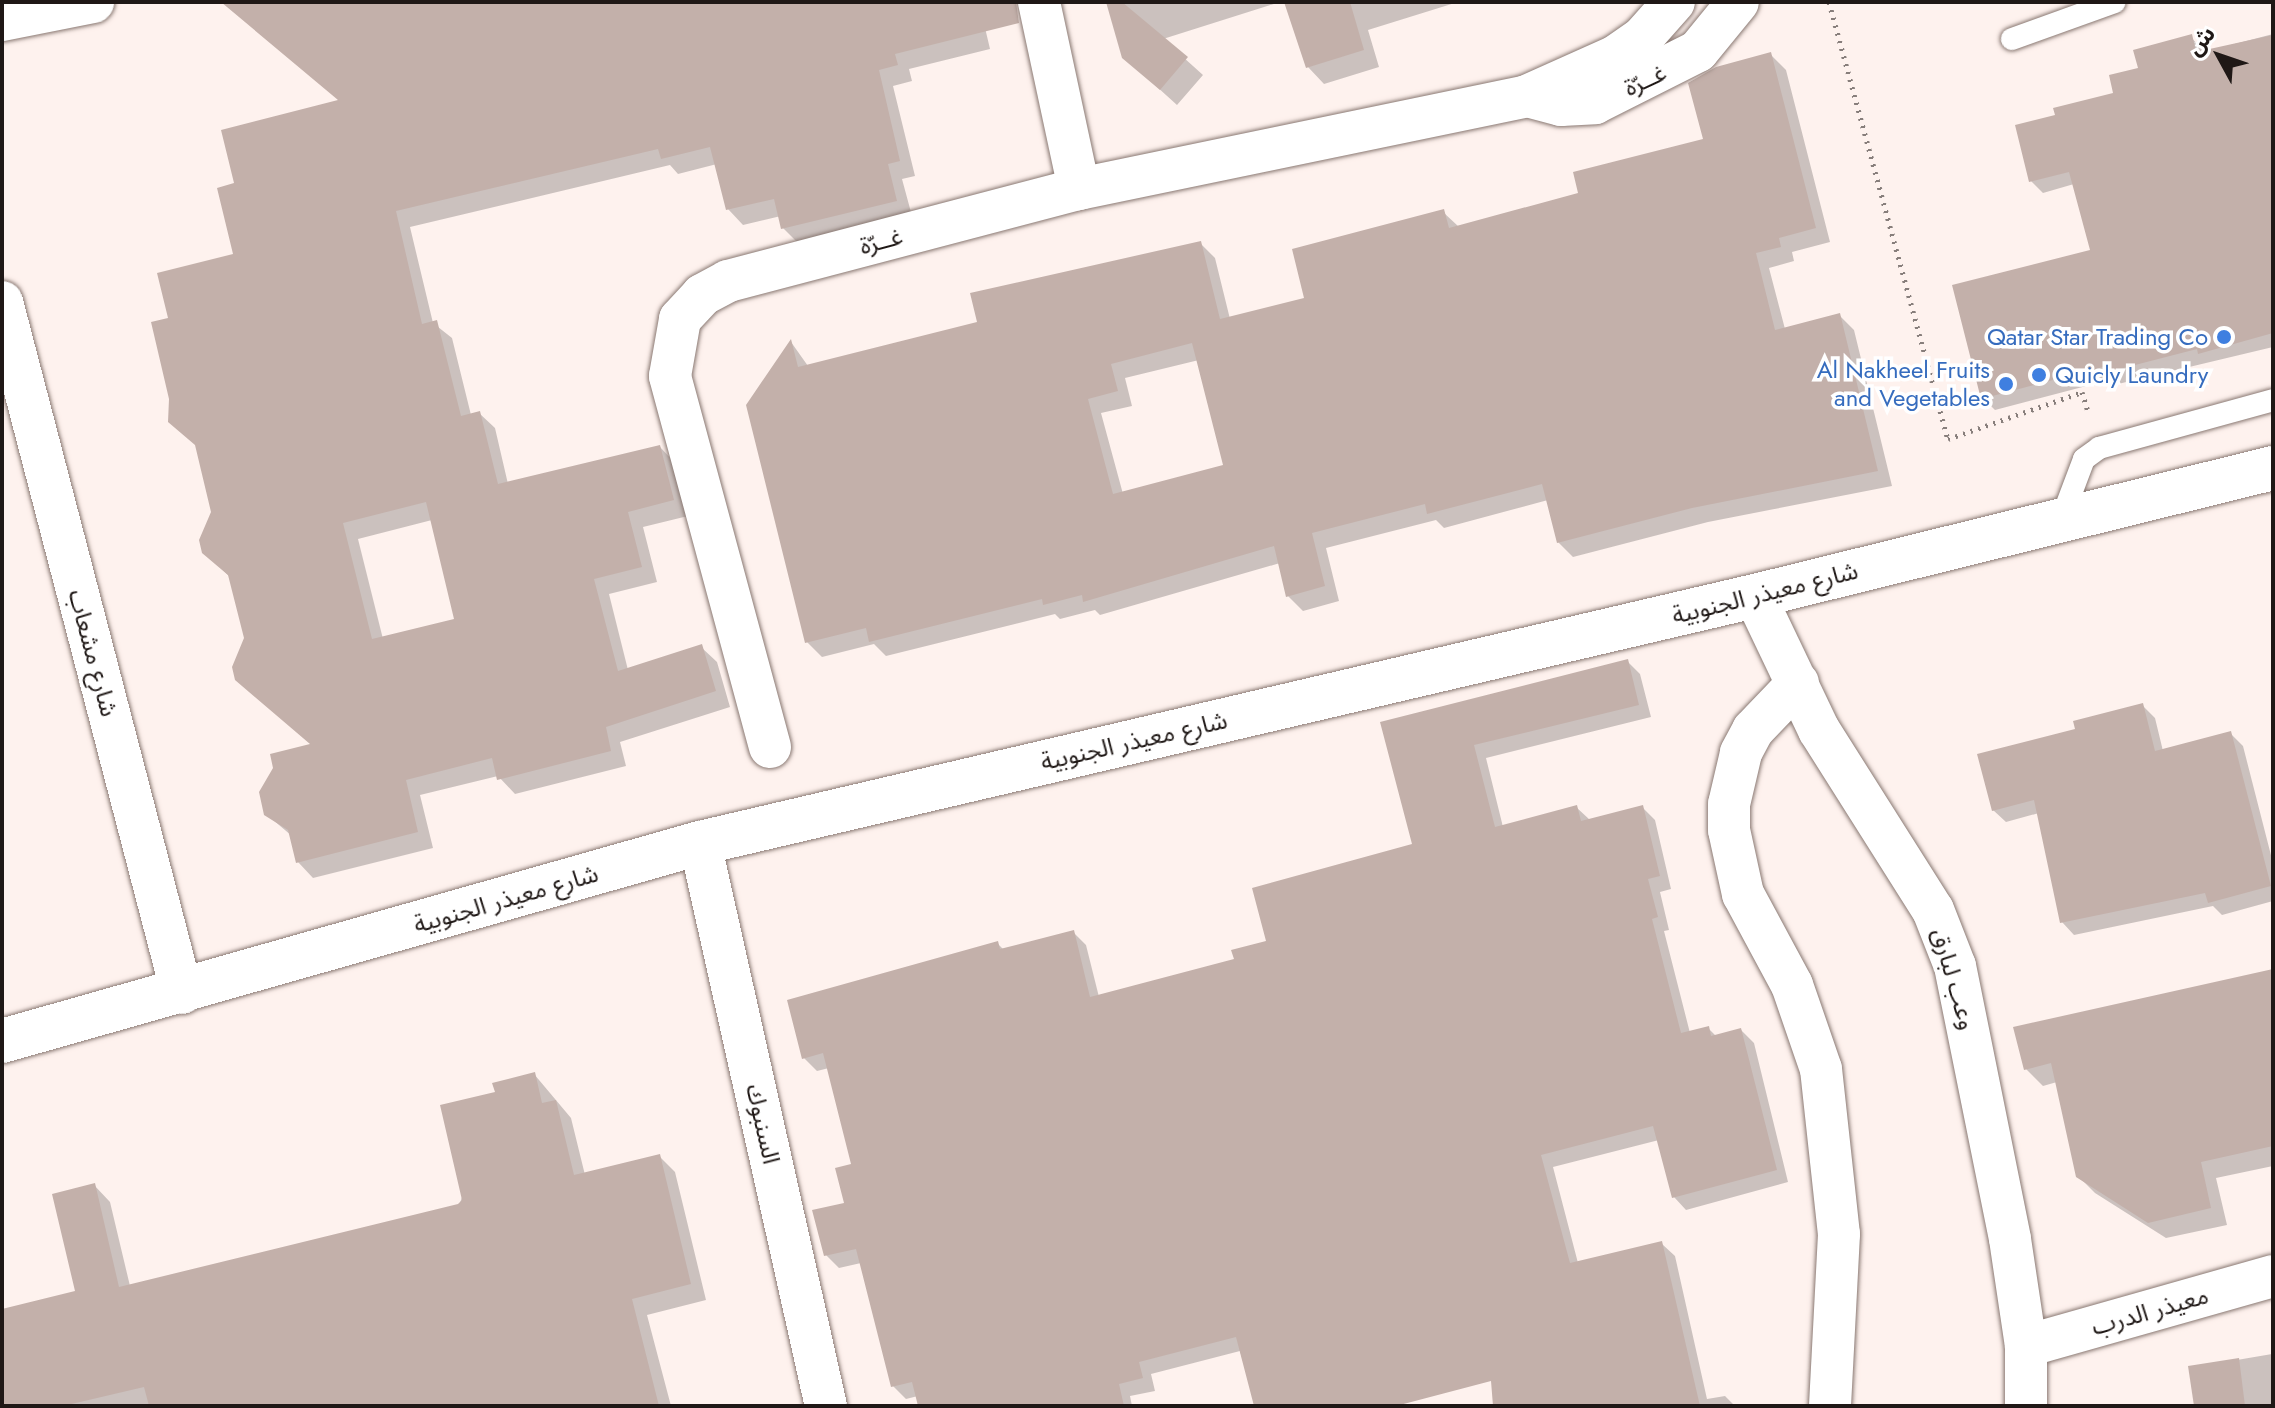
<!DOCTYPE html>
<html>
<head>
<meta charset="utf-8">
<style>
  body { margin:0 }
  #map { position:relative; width:2275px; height:1408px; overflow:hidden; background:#fef2ee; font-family:Jost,"Noto Sans Arabic",sans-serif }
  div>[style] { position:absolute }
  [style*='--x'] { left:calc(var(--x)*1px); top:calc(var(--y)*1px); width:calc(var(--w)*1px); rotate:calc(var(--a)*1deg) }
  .shadow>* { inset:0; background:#0003 }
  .building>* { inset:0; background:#c3b0aa }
  .path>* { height:5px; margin-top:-2.5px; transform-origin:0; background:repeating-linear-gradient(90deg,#877e7b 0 2px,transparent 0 8px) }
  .roads { filter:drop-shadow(0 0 2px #897872) drop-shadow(0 0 2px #897872) }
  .service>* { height:22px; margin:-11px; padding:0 11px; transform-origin:11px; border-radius:11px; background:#fff }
  .minor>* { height:42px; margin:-21px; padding:0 21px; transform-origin:21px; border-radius:21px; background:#fff }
  .tertiary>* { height:44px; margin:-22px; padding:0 22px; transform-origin:22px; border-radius:22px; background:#fff }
  .dots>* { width:22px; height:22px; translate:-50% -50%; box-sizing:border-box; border:4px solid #fff; border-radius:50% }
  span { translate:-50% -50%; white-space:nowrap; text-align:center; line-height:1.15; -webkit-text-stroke:7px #fff; paint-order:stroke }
  .street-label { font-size:24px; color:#1f1816 }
  .shop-label { font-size:24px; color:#366cbe }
  .right { translate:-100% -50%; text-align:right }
  .left { translate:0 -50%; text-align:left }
  .frame { position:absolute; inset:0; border:4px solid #1f1816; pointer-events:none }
  .north { position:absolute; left:2179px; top:16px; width:80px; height:80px; -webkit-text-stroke:6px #fff; paint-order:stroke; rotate:310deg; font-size:22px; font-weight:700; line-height:32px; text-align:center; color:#1f1816 }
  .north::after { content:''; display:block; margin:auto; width:28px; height:36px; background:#1f1816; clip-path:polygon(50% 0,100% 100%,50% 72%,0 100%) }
</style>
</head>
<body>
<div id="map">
  <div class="shadow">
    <i style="clip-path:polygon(evenodd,257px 2px,979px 2px,990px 49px,909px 69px,912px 81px,893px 86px,915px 176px,902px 179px,912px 216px,799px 244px,783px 228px,781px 216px,743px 225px,728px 209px,717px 164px,678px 174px,670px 165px,410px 227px,433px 323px,452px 338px,471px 415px,479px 413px,495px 428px,508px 484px,660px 447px,675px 463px,688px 516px,643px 527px,657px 582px,609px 594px,628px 670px,701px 647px,717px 662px,730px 707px,620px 742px,626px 766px,515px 794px,498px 776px,420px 795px,433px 848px,313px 878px,298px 862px,292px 836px,266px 814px,312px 745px,237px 679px,246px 639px,231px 578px,204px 552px,213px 512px,170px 319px,235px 255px,237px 185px,340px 102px,257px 2px,432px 520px,456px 620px,383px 639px,358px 539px,432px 520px)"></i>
    <i style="clip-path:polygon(1107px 2px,1280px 2px,1163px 39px,1203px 75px,1177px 105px,1124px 57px)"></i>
    <i style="clip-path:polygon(1285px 2px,1458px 2px,1368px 30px,1379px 67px,1324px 84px,1308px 67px)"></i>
    <i style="clip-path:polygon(2273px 34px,2273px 347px,2118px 384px,2113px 379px,1995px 410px,1983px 398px,2092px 251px,2074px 184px,2043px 193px,2031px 181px,2058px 116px,2116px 94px,2140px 69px,2191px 37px,2204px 52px)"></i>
    <i style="clip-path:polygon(evenodd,1771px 55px,1786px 70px,1830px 242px,1792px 252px,1794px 261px,1769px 268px,1785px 329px,1839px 315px,1854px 330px,1892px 486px,1708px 522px,1573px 557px,1558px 542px,1548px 500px,1444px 528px,1436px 520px,1326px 548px,1339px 601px,1303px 611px,1288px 596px,1280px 563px,1100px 615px,1095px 610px,1060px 619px,1055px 614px,886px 656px,874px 644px,822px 657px,807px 642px,791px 342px,808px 366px,979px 323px,1200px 243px,1215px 258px,1230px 319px,1307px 300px,1443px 212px,1459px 227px,1581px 195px,1706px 140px,1771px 55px,1199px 360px,1226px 467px,1123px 494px,1101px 413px,1132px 406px,1125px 378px,1199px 360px)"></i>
    <i style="clip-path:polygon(1627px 661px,1640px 674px,1651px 717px,1486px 758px,1503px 827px,1576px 807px,1590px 820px,1642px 807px,1655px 820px,1671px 889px,1660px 892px,1669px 930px,1664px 931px,1690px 1033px,1708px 1028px,1717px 1037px,1741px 1030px,1754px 1043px,1788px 1182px,1686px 1210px,1674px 1197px,1659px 1140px,1553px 1167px,1578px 1263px,1662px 1244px,1675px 1256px,1707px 1399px,1725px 1396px,1735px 1406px,1655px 1406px,1605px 1349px,1389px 1406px,1256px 1406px,1240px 1351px,1151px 1374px,1155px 1391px,1130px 1396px,1132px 1406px,920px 1406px,918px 1396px,906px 1399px,893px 1386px,861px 1263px,839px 1268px,826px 1255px,846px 1205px,854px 1165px,829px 1068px,817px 1071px,804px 1058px,997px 943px,1004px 950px,1074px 933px,1086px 945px,1099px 997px,1236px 961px,1414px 845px,1382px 723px)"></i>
    <i style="clip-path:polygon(2142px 705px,2155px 718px,2163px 751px,2230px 733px,2243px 746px,2273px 863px,2273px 901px,2222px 915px,2213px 906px,2074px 935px,2062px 922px,2039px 813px,2006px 822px,1993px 810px,2077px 730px)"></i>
    <i style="clip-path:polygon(2273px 971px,2273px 1166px,2216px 1178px,2227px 1225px,2166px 1238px,2095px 1193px,2078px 1176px,2057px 1082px,2043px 1086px,2026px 1069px)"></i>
    <i style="clip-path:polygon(534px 1074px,571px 1118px,585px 1175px,659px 1156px,675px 1172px,706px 1300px,647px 1315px,671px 1406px,2px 1406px,2px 1311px,78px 1293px,94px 1185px,110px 1202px,130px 1286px,459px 1206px,497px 1093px)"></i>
    <i style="clip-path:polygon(2273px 1341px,2273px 1406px,2196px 1406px,2190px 1368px,2272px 1354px)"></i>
  </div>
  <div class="building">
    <i style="clip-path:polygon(evenodd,221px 2px,1016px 2px,1019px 23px,895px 54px,898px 65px,879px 70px,900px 161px,888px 164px,897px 201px,781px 229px,774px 199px,726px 210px,710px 147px,661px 159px,658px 149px,396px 211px,422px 324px,437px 320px,461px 416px,480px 411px,498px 484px,660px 445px,674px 500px,628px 512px,642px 567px,594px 579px,618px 671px,702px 644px,716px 691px,606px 727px,611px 751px,497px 780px,492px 758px,406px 780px,418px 832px,296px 863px,288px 830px,264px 815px,259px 792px,273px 768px,270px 754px,310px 744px,235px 680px,232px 667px,244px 638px,228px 575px,202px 553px,199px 540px,211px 512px,195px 445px,168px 422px,169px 399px,151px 322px,168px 318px,157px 273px,233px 254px,217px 188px,234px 183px,221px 130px,338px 100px,221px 2px,426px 502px,454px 619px,372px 639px,343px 523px,426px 502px)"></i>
    <i style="clip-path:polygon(1106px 2px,1122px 2px,1188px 57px,1160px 90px,1122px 58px)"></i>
    <i style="clip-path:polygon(1284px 2px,1350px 2px,1364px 50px,1306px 68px)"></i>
    <i style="clip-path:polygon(2192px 34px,2196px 52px,2273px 35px,2273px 333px,2198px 354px,2197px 349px,2104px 373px,2103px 367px,1981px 399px,1952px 285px,2090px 250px,2069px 172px,2029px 182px,2015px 125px,2055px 115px,2053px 108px,2113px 93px,2109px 75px,2138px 68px,2133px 50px)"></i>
    <i style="clip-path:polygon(evenodd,1771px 52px,1816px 228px,1779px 238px,1781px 247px,1756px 253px,1775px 330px,1840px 313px,1878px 471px,1692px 508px,1557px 543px,1542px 484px,1427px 514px,1425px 504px,1312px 533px,1325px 586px,1286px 597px,1274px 546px,1083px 602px,1082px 595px,1043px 605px,1042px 599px,869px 642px,866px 628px,805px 643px,746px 405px,791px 339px,798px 367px,977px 322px,970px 293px,1201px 241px,1220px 319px,1304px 298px,1292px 249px,1444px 209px,1449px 228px,1578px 193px,1573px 172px,1703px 139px,1688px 83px,1716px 67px,1771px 52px,1192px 343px,1223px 465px,1113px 494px,1088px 399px,1118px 391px,1111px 364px,1192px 343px)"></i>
    <i style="clip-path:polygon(1628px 659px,1639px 705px,1474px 745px,1495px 827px,1577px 805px,1581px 821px,1643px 805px,1660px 876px,1648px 879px,1658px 917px,1652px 919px,1681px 1033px,1709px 1026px,1711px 1036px,1741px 1028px,1777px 1170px,1672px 1198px,1653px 1126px,1541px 1155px,1570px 1263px,1662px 1241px,1700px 1406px,1493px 1406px,1491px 1381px,1396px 1406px,1254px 1406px,1236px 1337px,1139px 1362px,1143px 1378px,1119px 1384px,1124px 1406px,918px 1406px,912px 1382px,891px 1387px,856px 1249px,824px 1256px,812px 1210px,844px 1203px,835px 1168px,851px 1164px,823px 1053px,802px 1059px,787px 1000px,998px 941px,1000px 949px,1074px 930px,1090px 997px,1234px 959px,1231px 950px,1266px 941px,1252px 888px,1412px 844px,1380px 722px)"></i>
    <i style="clip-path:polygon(2143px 703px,2155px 751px,2231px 731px,2271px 886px,2208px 903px,2205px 893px,2060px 923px,2034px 800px,1992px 811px,1977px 754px,2075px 729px,2073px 721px)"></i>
    <i style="clip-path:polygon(2273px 969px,2273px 1146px,2201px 1162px,2211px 1208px,2148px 1223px,2076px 1177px,2051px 1063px,2024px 1070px,2013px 1027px)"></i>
    <i style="clip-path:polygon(535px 1072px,542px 1103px,556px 1100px,574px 1175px,660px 1154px,691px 1284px,632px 1299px,659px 1406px,149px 1406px,144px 1387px,63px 1406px,2px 1406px,2px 1309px,75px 1291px,52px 1194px,95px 1183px,119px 1287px,458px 1204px,462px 1200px,440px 1105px,495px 1092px,492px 1083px)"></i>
    <i style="clip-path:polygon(2239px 1358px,2245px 1406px,2194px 1406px,2188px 1366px)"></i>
  </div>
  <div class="path">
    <i style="--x:1829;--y:2;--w:453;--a:74.8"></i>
    <i style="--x:1948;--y:439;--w:142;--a:-19.3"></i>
    <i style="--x:2082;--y:392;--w:21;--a:73"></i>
  </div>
  <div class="roads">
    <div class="service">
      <i style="--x:2012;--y:39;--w:109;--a:-19.8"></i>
      <i style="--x:2061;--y:520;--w:65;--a:-69.3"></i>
      <i style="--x:2084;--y:459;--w:19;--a:-36"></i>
      <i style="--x:2099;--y:448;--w:180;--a:-15.4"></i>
    </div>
    <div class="minor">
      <i style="--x:1039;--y:2;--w:191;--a:77.9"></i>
      <i style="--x:2;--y:20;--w:93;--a:-11.2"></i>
      <i style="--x:1527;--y:96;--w:35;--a:15"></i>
      <i style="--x:1561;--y:105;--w:34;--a:-3"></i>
      <i style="--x:1595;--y:103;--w:115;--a:-26.8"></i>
      <i style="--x:1698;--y:51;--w:63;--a:-50.8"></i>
      <i style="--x:2;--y:302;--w:714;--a:75.4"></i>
      <i style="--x:1755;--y:596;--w:148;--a:64.5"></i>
      <i style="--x:1819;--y:730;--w:213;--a:57.7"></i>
      <i style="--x:1933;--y:910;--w:60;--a:68.6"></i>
      <i style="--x:1955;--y:966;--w:278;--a:78.6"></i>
      <i style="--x:2010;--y:1239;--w:108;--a:81.5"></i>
      <i style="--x:2026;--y:1346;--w:60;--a:90"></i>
      <i style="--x:1798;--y:683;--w:65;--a:133.8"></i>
      <i style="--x:1753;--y:730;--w:26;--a:118"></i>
      <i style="--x:1741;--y:753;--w:52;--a:103.2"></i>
      <i style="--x:1729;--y:804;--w:26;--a:90"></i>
      <i style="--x:1729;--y:830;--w:66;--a:77.7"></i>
      <i style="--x:1743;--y:894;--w:103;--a:61.7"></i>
      <i style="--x:1792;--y:985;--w:89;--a:71"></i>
      <i style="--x:1821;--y:1069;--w:166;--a:83.8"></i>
      <i style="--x:1839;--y:1234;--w:172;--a:93"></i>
      <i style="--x:770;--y:747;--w:384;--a:-105.1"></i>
      <i style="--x:670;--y:376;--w:58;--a:-80"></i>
      <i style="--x:680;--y:319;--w:33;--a:-47"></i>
      <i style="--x:702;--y:295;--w:30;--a:-28"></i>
      <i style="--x:728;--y:281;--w:363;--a:-14.7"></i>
      <i style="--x:1079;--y:189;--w:458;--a:-11.7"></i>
      <i style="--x:1527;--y:96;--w:98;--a:-24.2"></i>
      <i style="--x:1616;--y:56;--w:32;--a:-35"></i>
      <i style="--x:1642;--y:38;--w:48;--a:-48.4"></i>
      <i style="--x:700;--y:843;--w:577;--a:77.39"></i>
      <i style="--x:2026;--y:1346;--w:257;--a:-15.8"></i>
    </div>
    <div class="tertiary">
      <i style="--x:2;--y:1041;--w:726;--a:-15.84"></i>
      <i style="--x:700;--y:843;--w:1084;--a:-13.18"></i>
      <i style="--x:1755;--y:596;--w:534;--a:-13.88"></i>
    </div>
  </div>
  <div class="dots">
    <i style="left:2224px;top:337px;background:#3f7fe0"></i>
    <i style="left:2039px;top:375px;background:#3f7fe0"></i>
    <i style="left:2006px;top:384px;background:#3f7fe0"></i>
  </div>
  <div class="street-label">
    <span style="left:1645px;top:80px;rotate:-25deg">غــرّة</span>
    <span style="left:881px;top:241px;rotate:-15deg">غــرّة</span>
    <span style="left:1765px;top:593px;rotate:-14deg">شارع معيذر الجنوبية</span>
    <span style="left:93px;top:653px;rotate:75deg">شارع مشعاب</span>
    <span style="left:1134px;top:741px;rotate:-13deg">شارع معيذر الجنوبية</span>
    <span style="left:506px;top:899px;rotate:-16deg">شارع معيذر الجنوبية</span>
    <span style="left:1954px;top:979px;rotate:74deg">وعب لبارق</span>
    <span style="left:763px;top:1124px;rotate:77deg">السنبوك</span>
    <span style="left:2150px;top:1311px;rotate:-16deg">معيذر الدرب</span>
  </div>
  <div class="shop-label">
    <span class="right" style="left:2208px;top:337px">Qatar Star Trading Co</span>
    <span class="right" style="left:1990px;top:384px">Al Nakheel Fruits<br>and Vegetables</span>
    <span class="left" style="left:2055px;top:375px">Quicly Laundry</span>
  </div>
  <div class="frame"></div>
  <div class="north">ش</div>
</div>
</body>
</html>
